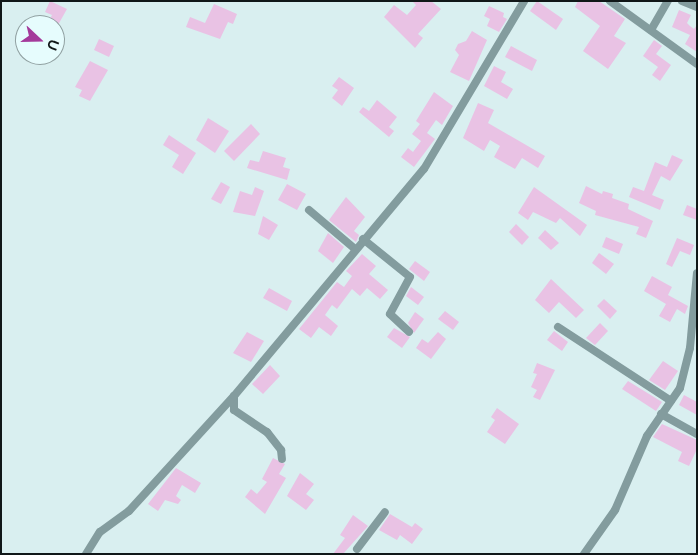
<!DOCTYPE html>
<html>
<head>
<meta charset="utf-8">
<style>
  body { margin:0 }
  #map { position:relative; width:698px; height:555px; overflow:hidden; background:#d9eff0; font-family:Raleway,sans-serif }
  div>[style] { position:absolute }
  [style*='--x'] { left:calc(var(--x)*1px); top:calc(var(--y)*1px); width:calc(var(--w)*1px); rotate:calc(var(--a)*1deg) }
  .building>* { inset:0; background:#e9c2e4 }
  .minor>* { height:8px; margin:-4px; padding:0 4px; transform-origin:4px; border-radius:4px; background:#839c9e }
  span { translate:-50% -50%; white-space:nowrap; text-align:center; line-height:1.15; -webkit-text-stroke:5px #e6fcfd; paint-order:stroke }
  .frame { position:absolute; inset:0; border:2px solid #101718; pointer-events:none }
  .north { position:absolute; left:15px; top:15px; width:50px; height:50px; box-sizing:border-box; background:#e6fcfd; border:1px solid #90a0a1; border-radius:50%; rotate:111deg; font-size:14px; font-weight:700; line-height:20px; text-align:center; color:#101718 }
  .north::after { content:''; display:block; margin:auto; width:18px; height:22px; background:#a43a9b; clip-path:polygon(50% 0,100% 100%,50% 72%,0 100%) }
</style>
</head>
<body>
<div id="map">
  <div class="building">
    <i style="clip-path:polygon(50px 1px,67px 9px,58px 25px,47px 25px,52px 15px,45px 12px)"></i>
    <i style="clip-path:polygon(412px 1px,431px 1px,441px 9px,418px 34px,423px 38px,415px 48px,384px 17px,394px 5px,407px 15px,416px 5px)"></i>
    <i style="clip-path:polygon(537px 1px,563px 19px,556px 30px,530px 11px)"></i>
    <i style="clip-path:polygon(578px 1px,599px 1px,625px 19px,614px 36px,626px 43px,608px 69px,583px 51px,600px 26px,575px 7px)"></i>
    <i style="clip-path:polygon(214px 4px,237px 14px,233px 24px,228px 22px,220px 39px,186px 27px,190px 17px,205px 23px)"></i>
    <i style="clip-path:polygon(489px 6px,504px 13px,503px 17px,507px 19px,499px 32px,487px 26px,490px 19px,484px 16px)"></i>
    <i style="clip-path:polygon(679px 10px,691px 15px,687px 23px,690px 26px,694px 29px,697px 25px,697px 52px,685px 44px,690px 35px,672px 27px)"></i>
    <i style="clip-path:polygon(472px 31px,487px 40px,469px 81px,450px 72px,459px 55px,455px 50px,458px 44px,466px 41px)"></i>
    <i style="clip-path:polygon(99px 39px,114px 46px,109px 57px,94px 50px)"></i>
    <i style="clip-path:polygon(654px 40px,662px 46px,656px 54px,671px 65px,660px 81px,652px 75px,658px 67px,643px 56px)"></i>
    <i style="clip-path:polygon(511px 46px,537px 60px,532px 71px,505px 57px)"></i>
    <i style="clip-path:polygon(90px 61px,108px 70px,90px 101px,79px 96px,82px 90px,75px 87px)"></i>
    <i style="clip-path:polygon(494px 66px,506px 72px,501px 82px,513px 89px,507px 99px,484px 86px)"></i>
    <i style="clip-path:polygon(339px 77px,354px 88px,342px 106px,332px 98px,338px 90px,332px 86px)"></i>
    <i style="clip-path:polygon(434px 92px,453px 106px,442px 125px,436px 120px,427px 133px,435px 139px,414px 167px,401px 157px,408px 148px,413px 152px,421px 141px,412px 134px,420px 124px,416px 121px)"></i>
    <i style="clip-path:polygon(377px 100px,397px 117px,389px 127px,394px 131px,389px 137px,359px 112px,363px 107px,369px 111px)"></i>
    <i style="clip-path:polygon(478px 103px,494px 110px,488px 123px,545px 156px,538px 168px,522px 158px,515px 169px,494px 157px,500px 146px,490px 140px,484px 151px,463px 138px)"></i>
    <i style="clip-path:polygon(208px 118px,229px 131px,215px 153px,196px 140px)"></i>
    <i style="clip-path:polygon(251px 124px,260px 134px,234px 161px,224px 151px)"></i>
    <i style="clip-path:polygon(169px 135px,196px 153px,183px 174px,172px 167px,179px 155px,163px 145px)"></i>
    <i style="clip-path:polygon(263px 151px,286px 158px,283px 167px,290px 169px,287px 180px,247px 168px,250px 160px,259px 162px)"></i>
    <i style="clip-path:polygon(672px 155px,683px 160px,670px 181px,661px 176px,652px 195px,664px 200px,660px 210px,629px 197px,633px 187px,644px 191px,655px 162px,667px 167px)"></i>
    <i style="clip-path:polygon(221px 182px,230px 187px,221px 204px,211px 199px)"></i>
    <i style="clip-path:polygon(287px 184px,306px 194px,297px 210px,278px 200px)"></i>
    <i style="clip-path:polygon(586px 186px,602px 194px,603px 191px,613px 194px,612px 198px,629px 204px,628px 209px,653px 221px,646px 238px,636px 234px,639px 227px,595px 215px,596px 211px,579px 203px)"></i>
    <i style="clip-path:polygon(255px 187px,264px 191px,255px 216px,233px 212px,240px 191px,252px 195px)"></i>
    <i style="clip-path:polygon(534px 187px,587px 225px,580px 236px,560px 218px,556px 223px,533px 212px,528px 220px,518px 213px)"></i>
    <i style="clip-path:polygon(346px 197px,365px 217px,354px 231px,359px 235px,356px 242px,329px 220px)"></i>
    <i style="clip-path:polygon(687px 205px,697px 209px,697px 220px,683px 215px)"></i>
    <i style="clip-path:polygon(263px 216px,278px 225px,269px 240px,258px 234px)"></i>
    <i style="clip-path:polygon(516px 224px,529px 237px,522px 245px,509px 232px)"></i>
    <i style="clip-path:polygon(545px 230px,559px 243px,551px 250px,538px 238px)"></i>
    <i style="clip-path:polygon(328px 233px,344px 247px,333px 263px,318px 251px)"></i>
    <i style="clip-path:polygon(606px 237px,623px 244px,619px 254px,602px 247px)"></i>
    <i style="clip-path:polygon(677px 238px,694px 245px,690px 255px,680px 251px,672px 267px,666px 264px)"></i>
    <i style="clip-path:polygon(599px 253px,614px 264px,606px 274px,592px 263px)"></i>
    <i style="clip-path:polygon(362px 254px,376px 266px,369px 274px,388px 290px,380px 299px,367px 288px,360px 296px,352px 289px,337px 309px,332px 305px,325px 315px,338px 326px,331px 336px,319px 327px,311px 338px,299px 329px,337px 282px,344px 287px,352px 276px,346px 271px)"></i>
    <i style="clip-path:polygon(415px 261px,430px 272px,424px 281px,409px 269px)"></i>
    <i style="clip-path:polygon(652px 276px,672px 287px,668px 295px,688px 306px,685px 314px,677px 309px,670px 322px,659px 316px,666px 304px,644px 291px)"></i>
    <i style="clip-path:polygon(551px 279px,584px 310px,576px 318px,559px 302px,549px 313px,535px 300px)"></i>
    <i style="clip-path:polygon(411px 287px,424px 297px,418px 305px,406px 296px)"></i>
    <i style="clip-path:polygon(269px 288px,292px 301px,287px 311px,263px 298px)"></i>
    <i style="clip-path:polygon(604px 299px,617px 311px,610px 319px,597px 306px)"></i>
    <i style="clip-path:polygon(445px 311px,459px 322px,453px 330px,438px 319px)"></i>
    <i style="clip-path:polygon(415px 312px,424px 319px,414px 333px,408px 323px)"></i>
    <i style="clip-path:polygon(600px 323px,608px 331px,595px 345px,586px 338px)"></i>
    <i style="clip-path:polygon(394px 328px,410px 337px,402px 348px,387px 337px)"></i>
    <i style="clip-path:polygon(554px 331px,568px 342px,562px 351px,547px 340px)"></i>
    <i style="clip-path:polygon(247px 332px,264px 341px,251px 362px,233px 353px)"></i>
    <i style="clip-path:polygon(438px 332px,446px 339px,431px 359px,416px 348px,422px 339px,428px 343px)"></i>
    <i style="clip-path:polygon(663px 361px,678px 371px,665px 390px,649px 380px)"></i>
    <i style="clip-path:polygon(537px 363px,555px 370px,540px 400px,533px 397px,537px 390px,531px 387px,537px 374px,533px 373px)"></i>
    <i style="clip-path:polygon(270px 365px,280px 376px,263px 394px,252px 384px)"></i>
    <i style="clip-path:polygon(628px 381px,662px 402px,656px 411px,622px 389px)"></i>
    <i style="clip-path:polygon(684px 395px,697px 402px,697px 415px,679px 405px)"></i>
    <i style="clip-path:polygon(497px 408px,519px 424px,505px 444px,487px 432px,495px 420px,491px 417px)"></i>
    <i style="clip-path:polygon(662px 424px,697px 440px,697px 449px,689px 466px,678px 461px,682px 452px,653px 437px)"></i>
    <i style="clip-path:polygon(273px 458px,285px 464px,279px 474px,286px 478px,265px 514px,245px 497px,251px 489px,257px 494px,267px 482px,262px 479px)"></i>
    <i style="clip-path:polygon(176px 468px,201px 483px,195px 493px,182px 485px,176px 496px,181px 500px,178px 504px,165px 500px,158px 511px,148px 504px)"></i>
    <i style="clip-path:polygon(300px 473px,314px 484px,306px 494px,314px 500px,306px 510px,287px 496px)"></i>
    <i style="clip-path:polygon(390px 514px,412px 527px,415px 523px,423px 529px,412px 544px,400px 535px,397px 540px,379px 530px)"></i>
    <i style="clip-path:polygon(353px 515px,368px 526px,343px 554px,333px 554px,345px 538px,340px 535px)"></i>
  </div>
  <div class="minor">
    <i style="--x:610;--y:1;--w:107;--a:35.9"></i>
    <i style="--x:682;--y:1;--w:16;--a:22"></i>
    <i style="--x:651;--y:30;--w:34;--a:-60"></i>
    <i style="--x:309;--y:210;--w:60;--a:40.3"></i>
    <i style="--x:363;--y:239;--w:60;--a:39"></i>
    <i style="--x:410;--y:277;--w:42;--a:118.4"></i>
    <i style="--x:390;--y:314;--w:26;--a:43"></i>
    <i style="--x:558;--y:327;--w:135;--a:33.2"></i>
    <i style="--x:234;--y:396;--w:14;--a:90"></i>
    <i style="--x:234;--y:410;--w:40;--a:34"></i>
    <i style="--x:267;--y:432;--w:23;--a:52"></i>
    <i style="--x:281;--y:450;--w:9;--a:84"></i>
    <i style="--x:661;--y:414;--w:41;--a:29.1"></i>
    <i style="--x:357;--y:549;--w:46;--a:-52.9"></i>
    <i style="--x:86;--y:554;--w:26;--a:-58"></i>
    <i style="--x:100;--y:532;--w:36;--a:-36"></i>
    <i style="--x:129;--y:511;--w:156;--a:-47.6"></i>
    <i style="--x:234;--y:396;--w:296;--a:-50.1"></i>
    <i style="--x:424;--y:169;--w:196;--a:-59.2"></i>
    <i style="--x:584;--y:554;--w:54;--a:-54.8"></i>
    <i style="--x:615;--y:510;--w:81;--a:-66.6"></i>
    <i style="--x:647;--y:436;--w:58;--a:-55.5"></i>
    <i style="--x:680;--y:388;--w:41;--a:-76"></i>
    <i style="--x:690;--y:348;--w:75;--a:-84.7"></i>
  </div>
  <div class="frame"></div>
  <div class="north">U</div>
</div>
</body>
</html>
